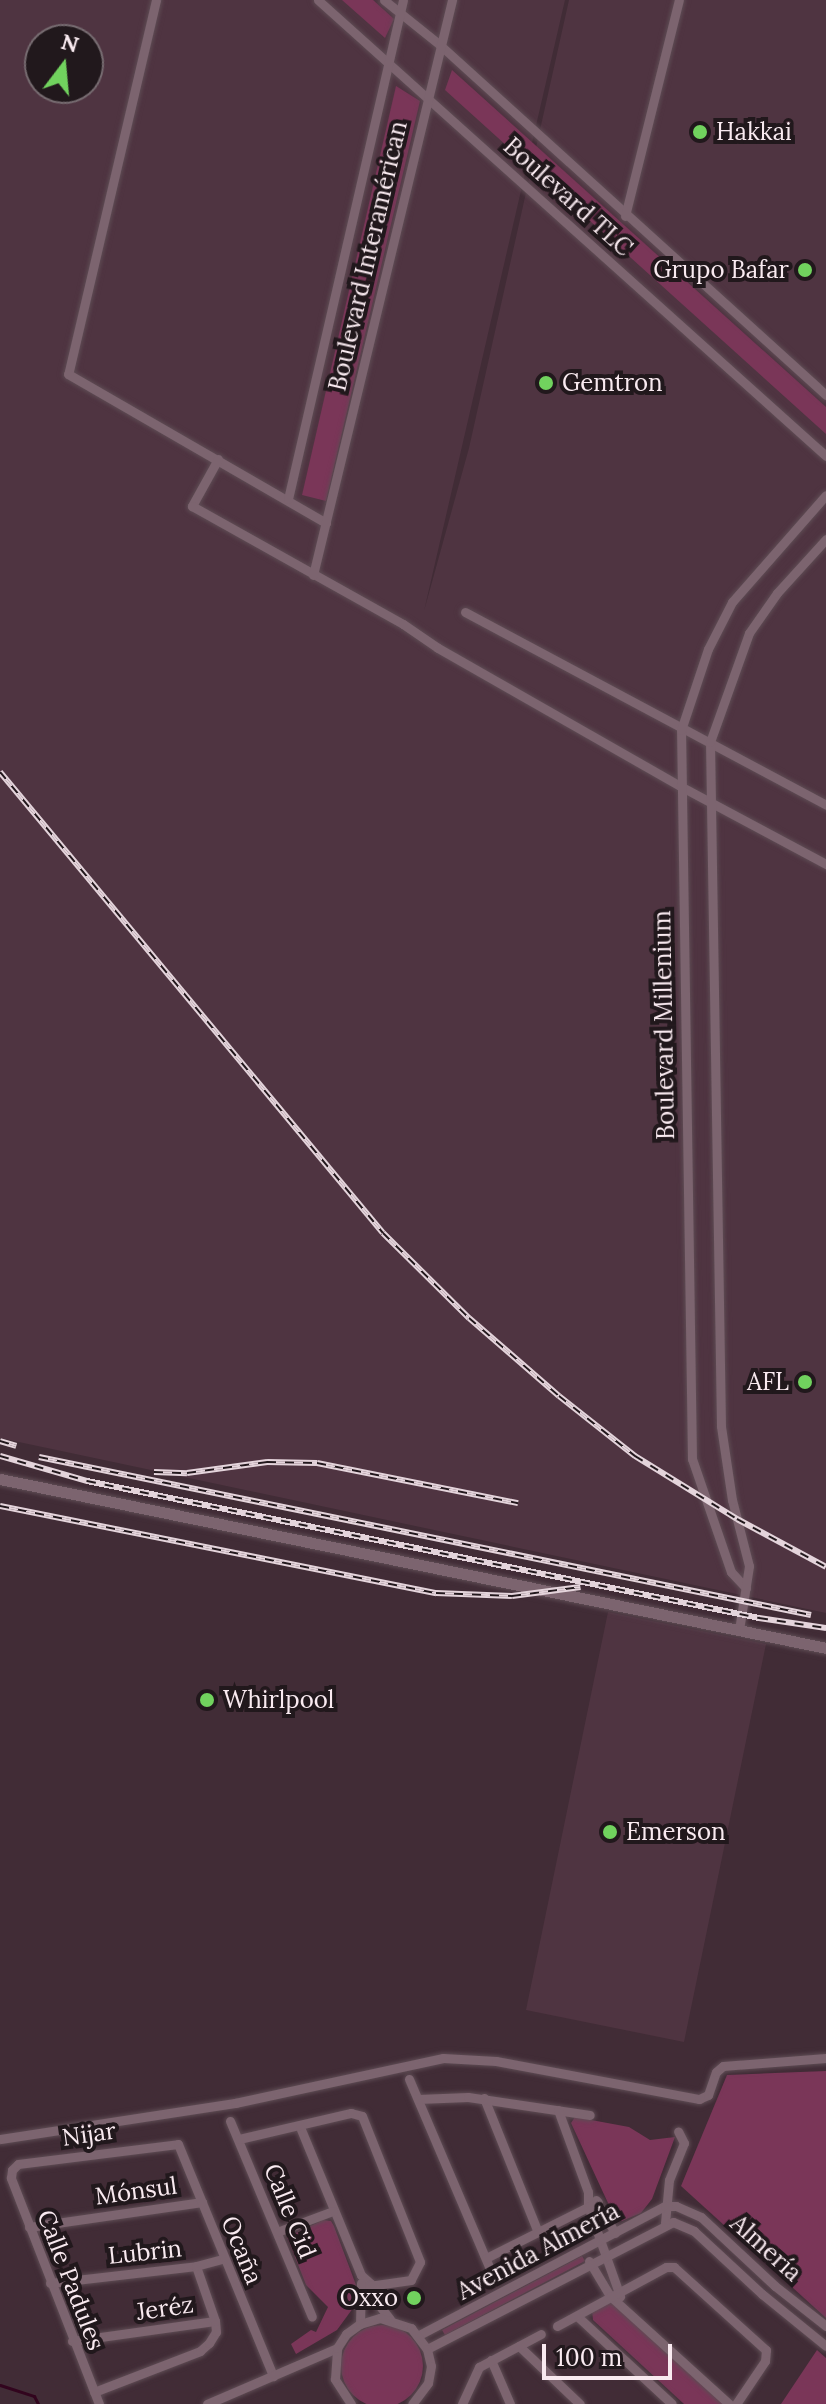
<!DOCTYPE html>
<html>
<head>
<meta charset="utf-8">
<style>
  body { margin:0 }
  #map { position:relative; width:826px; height:2404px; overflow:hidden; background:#412c36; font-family:Lora,serif }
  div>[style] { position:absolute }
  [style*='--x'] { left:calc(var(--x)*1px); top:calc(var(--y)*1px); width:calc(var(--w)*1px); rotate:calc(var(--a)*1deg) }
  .built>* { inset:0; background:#4f3441 }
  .green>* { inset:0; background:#7a3658 }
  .round { border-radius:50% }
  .stream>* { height:3px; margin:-1.5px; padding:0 1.5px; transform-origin:1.5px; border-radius:1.5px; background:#32051e }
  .roads { filter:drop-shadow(0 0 2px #5e4c54) drop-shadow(0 0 2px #5e4c54) }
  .minor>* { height:9px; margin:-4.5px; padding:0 4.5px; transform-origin:4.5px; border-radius:4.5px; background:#7c646f }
  .tertiary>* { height:11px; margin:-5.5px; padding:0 5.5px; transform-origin:5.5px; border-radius:5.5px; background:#7c646f }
  .rail>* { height:6px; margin-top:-3px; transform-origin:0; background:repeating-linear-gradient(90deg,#21181c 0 9px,#e4d4db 0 18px); box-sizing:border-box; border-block:2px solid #e4d4db }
  .dots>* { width:22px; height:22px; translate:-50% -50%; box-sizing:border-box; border:4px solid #21181c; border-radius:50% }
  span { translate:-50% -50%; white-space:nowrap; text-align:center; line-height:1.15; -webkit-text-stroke:8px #21181c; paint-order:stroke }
  .poi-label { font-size:24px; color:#f9eaf0 }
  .left { translate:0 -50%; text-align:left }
  .right { translate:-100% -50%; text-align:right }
  .street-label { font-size:24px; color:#f9eaf0 }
  .north { position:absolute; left:24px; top:24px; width:80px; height:80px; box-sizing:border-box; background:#21181c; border:2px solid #776c71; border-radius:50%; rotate:16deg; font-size:22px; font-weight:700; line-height:32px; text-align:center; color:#f9eaf0 }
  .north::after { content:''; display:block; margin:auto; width:28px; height:36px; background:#71d25e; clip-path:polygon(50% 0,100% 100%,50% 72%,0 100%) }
  .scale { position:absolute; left:542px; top:2344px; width:130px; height:36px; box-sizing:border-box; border:4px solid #f9eaf0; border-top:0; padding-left:10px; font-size:24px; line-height:28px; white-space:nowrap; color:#f9eaf0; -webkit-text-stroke:6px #21181c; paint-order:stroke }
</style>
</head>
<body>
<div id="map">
  <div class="built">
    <i style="clip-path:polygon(evenodd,0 0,565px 0,424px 611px,469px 448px,569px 0,826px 0,826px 1613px,0 1438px,0 0,40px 40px,88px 40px,88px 88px,40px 88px,40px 40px)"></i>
    <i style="clip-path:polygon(608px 1612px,766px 1644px,684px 2042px,526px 2010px)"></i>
  </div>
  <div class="green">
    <i style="clip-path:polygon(342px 0,373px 0,394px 19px,385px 38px)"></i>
    <i style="clip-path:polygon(452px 70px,826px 407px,826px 434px,445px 90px)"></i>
    <i style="clip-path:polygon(396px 86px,420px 101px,326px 501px,302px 495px)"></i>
    <i style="clip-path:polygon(826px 2071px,826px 2318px,681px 2186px,727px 2075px)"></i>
    <i style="clip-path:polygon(575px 2117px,629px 2127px,650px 2140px,675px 2137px,652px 2199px,641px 2213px,622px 2221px,614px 2216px,571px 2123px)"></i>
    <i style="clip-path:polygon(323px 2220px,331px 2221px,334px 2226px,356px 2285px,356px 2304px,337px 2330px,296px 2354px,291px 2344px,311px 2330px,316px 2332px,328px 2307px,306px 2285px,287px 2237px)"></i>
    <i style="clip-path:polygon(582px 2256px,585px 2261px,445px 2335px,442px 2330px)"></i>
    <i style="clip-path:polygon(612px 2302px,723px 2404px,684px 2404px,593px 2320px,592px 2311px)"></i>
    <i class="round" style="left:341px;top:2325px;width:82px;height:82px"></i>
    <i style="clip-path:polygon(817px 2350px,826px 2358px,826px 2404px,781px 2404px)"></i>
  </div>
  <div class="stream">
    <i style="--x:0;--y:2385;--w:36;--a:18"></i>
    <i style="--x:34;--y:2396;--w:9;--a:63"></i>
  </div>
  <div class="roads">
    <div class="minor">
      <i style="--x:156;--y:0;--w:384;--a:103.2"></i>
      <i style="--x:68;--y:374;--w:298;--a:30"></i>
      <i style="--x:318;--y:0;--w:683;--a:41.91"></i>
      <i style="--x:384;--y:0;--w:72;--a:38.8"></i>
      <i style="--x:440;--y:45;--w:521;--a:42.2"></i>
      <i style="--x:625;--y:216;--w:223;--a:-76"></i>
      <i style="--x:218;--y:459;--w:54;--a:119"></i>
      <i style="--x:192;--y:506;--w:242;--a:29.2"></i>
      <i style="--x:403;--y:624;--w:42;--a:34.4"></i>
      <i style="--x:438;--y:648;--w:279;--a:29.7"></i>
      <i style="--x:680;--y:786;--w:166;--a:28.1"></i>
      <i style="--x:288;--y:499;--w:512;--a:-77.02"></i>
      <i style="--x:313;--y:575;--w:592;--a:-76.41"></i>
      <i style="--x:465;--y:612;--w:409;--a:28.1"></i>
      <i style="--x:746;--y:1588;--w:22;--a:-133"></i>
      <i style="--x:731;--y:1572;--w:120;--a:-109"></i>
      <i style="--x:692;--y:1459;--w:729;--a:-90.86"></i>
      <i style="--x:681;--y:730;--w:85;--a:-71.6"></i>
      <i style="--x:708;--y:649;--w:53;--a:-62.9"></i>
      <i style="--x:732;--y:602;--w:142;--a:-48.7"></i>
      <i style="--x:739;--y:1630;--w:65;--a:-81.1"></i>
      <i style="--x:749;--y:1566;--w:68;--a:-104.4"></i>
      <i style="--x:732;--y:1500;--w:75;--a:-98.5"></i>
      <i style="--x:721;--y:1426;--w:684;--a:-90.92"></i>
      <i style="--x:710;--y:742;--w:116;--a:-70.3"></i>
      <i style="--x:749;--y:633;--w:49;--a:-55"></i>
      <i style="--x:777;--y:593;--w:73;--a:-47.8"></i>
      <i style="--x:409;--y:2079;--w:216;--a:66.9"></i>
      <i style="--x:484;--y:2098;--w:142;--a:68.1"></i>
      <i style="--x:418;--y:2099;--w:50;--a:-2.3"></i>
      <i style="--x:468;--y:2097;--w:123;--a:8.4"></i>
      <i style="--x:558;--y:2110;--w:87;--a:69.9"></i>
      <i style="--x:588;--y:2192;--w:14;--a:90"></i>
      <i style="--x:588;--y:2206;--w:96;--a:70.4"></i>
      <i style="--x:230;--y:2121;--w:212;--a:67.3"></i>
      <i style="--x:300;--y:2127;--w:160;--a:67.6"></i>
      <i style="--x:361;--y:2275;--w:13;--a:42"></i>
      <i style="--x:371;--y:2284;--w:22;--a:69"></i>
      <i style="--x:379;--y:2305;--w:18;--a:52"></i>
      <i style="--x:0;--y:2139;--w:238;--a:-8.7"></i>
      <i style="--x:235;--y:2103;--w:213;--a:-12.2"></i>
      <i style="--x:443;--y:2058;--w:53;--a:3.2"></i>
      <i style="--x:496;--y:2061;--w:207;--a:10.6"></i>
      <i style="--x:699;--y:2099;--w:10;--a:-24"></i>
      <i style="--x:708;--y:2095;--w:24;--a:-71"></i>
      <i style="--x:716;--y:2072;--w:9;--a:-41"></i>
      <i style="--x:723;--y:2066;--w:103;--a:-4.4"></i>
      <i style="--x:239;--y:2139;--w:115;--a:-13.1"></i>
      <i style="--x:351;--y:2113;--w:11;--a:15"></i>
      <i style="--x:362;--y:2116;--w:157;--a:68.3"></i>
      <i style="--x:420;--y:2262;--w:20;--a:117"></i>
      <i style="--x:411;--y:2280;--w:50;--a:172"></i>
      <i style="--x:596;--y:2200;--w:38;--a:60"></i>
      <i style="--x:665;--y:2223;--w:43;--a:-84.7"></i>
      <i style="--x:669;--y:2180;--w:40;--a:-68"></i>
      <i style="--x:684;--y:2143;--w:13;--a:-117"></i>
      <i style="--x:29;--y:2227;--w:175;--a:-8.2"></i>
      <i style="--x:277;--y:2232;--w:60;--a:-20.6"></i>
      <i style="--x:486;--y:2258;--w:125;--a:-26.6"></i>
      <i style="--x:589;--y:2261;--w:41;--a:59"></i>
      <i style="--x:610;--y:2296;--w:161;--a:42.2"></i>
      <i style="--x:50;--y:2283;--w:147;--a:-6.6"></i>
      <i style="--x:577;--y:2316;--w:129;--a:42.8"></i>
      <i style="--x:360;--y:2324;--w:41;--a:-88.6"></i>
      <i style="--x:557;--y:2326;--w:124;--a:-28.4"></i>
      <i style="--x:666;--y:2267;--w:8;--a:0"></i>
      <i style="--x:674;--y:2267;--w:124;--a:42.1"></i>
      <i style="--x:766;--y:2350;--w:11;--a:95"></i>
      <i style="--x:765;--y:2361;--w:52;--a:124"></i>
      <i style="--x:419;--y:2335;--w:278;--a:-27.7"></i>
      <i style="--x:665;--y:2206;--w:11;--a:0"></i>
      <i style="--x:676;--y:2206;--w:27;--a:24"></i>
      <i style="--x:701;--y:2217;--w:101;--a:43"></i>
      <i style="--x:775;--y:2286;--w:65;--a:38.1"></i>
      <i style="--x:72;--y:2341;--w:144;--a:-8"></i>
      <i style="--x:519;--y:2346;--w:84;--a:43.6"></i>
      <i style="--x:427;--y:2349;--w:277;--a:-27.3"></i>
      <i style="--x:673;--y:2222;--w:23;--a:23"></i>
      <i style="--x:694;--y:2231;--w:93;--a:42.8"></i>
      <i style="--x:762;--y:2294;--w:82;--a:39.1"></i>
      <i style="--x:491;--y:2360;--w:48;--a:66.6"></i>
      <i style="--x:94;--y:2392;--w:114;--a:-21.1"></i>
      <i style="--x:200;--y:2351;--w:12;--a:-42"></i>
      <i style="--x:209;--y:2343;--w:13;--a:-58"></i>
      <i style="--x:216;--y:2332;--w:11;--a:-95"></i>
      <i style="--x:215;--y:2321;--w:58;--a:-109.1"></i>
      <i style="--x:196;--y:2266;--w:28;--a:-15"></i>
      <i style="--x:99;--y:2404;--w:243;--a:-111.3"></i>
      <i style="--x:11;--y:2178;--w:8;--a:-83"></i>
      <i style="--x:12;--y:2170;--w:8;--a:-45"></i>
      <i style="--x:18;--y:2164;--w:161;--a:-7.1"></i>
      <i style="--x:178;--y:2144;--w:251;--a:67.7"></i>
      <i style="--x:207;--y:2404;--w:142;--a:-23.3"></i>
      <i style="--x:351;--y:2404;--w:30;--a:-123"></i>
      <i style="--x:335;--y:2379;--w:31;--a:-86"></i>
      <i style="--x:337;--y:2348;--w:17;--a:-57"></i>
      <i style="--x:346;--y:2334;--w:17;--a:-36"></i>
      <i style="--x:360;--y:2324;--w:21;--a:-17"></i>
      <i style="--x:380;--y:2318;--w:33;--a:18"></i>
      <i style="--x:411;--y:2328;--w:26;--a:53"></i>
      <i style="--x:427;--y:2349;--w:17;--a:77"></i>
      <i style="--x:431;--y:2366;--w:17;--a:100"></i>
      <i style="--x:428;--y:2383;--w:26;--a:127"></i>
      <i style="--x:462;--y:2404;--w:41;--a:-65.3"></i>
      <i style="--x:479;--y:2367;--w:70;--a:-28"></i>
    </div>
    <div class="tertiary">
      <i style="--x:0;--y:1479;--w:843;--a:11.56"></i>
    </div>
  </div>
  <div class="rail">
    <i style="--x:0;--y:772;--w:599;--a:50.28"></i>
    <i style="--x:383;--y:1233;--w:121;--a:44.7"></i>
    <i style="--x:469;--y:1318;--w:119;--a:40.9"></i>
    <i style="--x:559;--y:1396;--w:97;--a:38.3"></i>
    <i style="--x:635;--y:1456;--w:120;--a:31.7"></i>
    <i style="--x:737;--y:1519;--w:101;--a:28.3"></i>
    <i style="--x:0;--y:1441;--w:17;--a:17"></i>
    <i style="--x:0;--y:1456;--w:91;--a:16"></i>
    <i style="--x:87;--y:1481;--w:686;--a:11.52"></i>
    <i style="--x:759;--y:1618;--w:68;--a:8.5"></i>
    <i style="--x:39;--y:1457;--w:788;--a:11.57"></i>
    <i style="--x:154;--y:1472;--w:33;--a:2"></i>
    <i style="--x:187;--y:1473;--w:81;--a:-7.8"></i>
    <i style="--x:267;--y:1462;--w:50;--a:1.1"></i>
    <i style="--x:317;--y:1463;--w:205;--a:11.3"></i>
    <i style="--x:0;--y:1506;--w:445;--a:11.3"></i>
    <i style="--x:436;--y:1593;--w:76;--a:2.3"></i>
    <i style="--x:512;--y:1596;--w:69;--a:-7.5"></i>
  </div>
  <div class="dots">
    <i style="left:700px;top:132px;background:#71d25e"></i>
    <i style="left:805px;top:270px;background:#71d25e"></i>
    <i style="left:546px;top:383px;background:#71d25e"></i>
    <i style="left:805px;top:1382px;background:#71d25e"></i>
    <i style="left:207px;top:1700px;background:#71d25e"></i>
    <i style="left:610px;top:1832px;background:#71d25e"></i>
    <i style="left:414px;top:2298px;background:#71d25e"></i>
  </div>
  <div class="poi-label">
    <span class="left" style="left:716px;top:132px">Hakkai</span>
    <span class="right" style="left:789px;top:270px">Grupo Bafar</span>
    <span class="left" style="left:562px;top:383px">Gemtron</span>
    <span class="right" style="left:789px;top:1382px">AFL</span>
    <span class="left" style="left:223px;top:1700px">Whirlpool</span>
    <span class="left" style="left:626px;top:1832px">Emerson</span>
    <span class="right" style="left:398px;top:2298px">Oxxo</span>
  </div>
  <div class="street-label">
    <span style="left:568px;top:197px;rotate:42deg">Boulevard TLC</span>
    <span style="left:368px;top:256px;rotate:-77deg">Boulevard Interamérican</span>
    <span style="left:664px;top:1025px;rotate:-91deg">Boulevard Millenium</span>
    <span style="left:89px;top:2134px;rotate:-8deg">Nijar</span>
    <span style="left:136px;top:2191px;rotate:-8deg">Mónsul</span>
    <span style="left:290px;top:2211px;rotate:68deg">Calle Cid</span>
    <span style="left:766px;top:2248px;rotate:42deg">Almería</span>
    <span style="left:242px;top:2250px;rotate:68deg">Ocaña</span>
    <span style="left:538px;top:2251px;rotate:-28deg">Avenida Almería</span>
    <span style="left:145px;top:2252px;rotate:-6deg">Lubrin</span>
    <span style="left:71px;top:2280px;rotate:69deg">Calle Padules</span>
    <span style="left:165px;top:2308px;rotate:-8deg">Jeréz</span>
  </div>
  <div class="north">N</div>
  <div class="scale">100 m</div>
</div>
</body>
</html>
